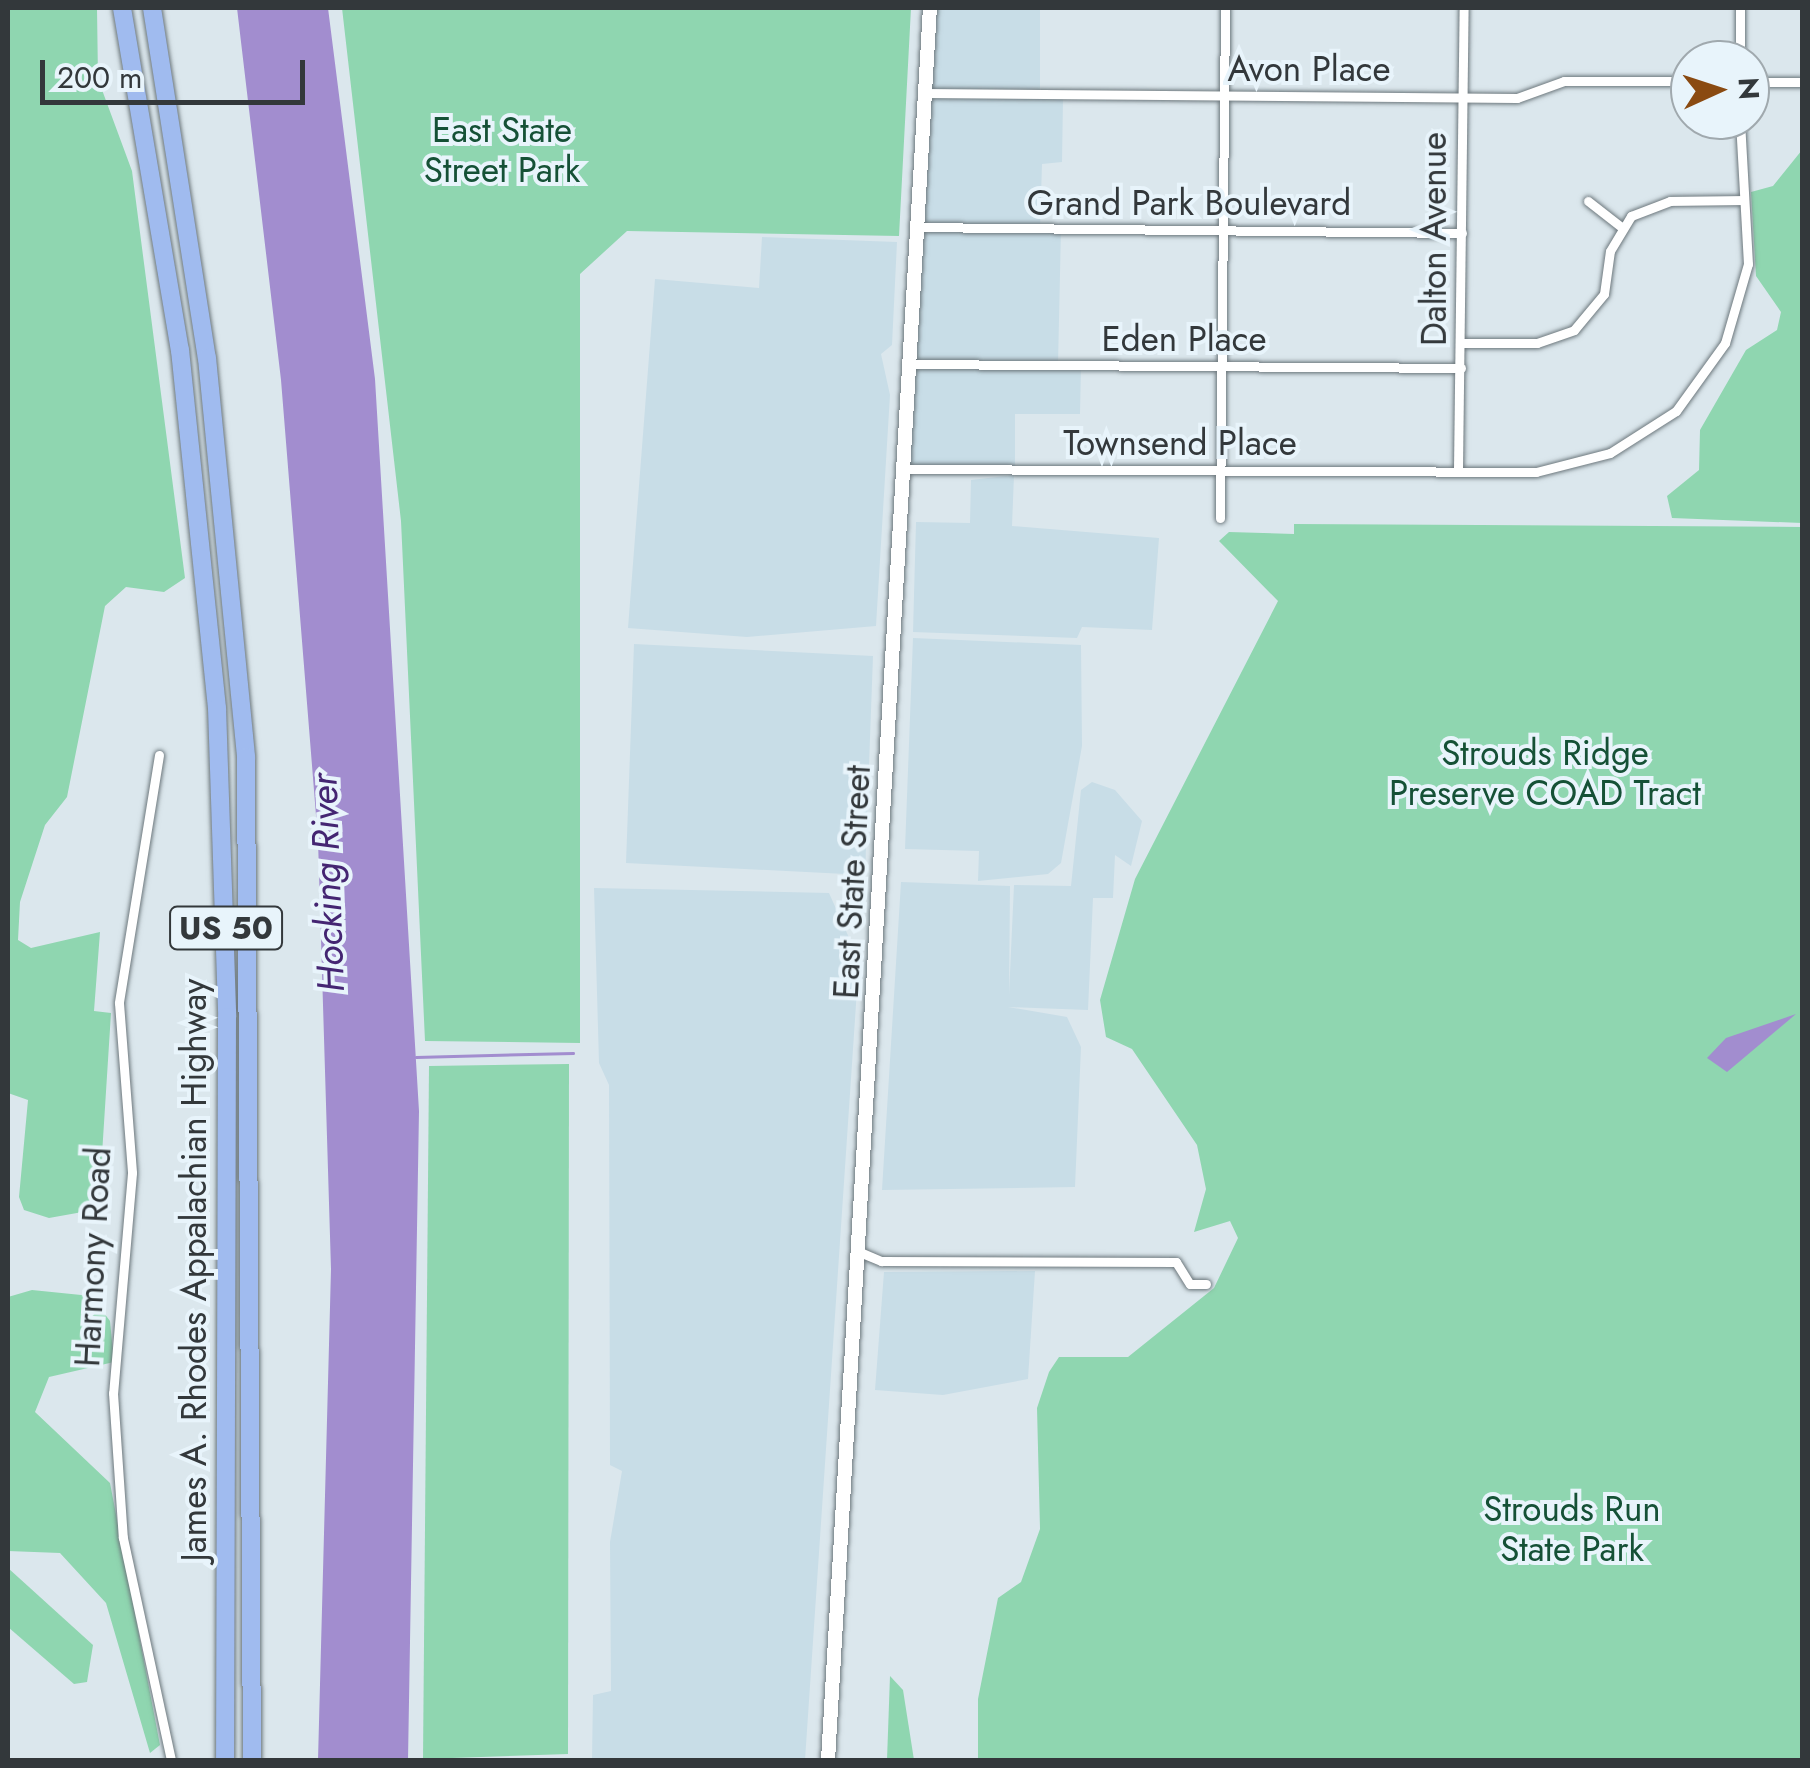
<!DOCTYPE html>
<html>
<head>
<meta charset="utf-8">
<style>
  body { margin:0 }
  #map { position:relative; width:1810px; height:1768px; overflow:hidden; background:#dbe7ed; font-family:Jost,sans-serif }
  div>[style] { position:absolute }
  [style*='--x'] { left:calc(var(--x)*1px); top:calc(var(--y)*1px); width:calc(var(--w)*1px); rotate:calc(var(--a)*1deg) }
  .built>* { inset:0; background:#c8dde7 }
  .green>* { inset:0; background:#8fd6b0 }
  .water>* { inset:0; background:#a28dcf }
  .stream>* { height:2.5px; margin:-1.25px; padding:0 1.25px; transform-origin:1.25px; border-radius:1.25px; background:#a28dcf }
  .roads { filter:drop-shadow(0 0 2px #6d787d) drop-shadow(0 0 2px #6d787d) }
  .street>* { height:9px; margin:-4.5px; padding:0 4.5px; transform-origin:4.5px; border-radius:4.5px; background:#fff }
  .secondary>* { height:14px; margin:-7px; padding:0 7px; transform-origin:7px; border-radius:7px; background:#fff }
  .highway>* { height:18px; margin:-9px; padding:0 9px; transform-origin:9px; border-radius:9px; background:#a0bbef }
  span { translate:-50% -50%; white-space:nowrap; text-align:center; line-height:1.15; -webkit-text-stroke:8px #e8f4fb; paint-order:stroke }
  .shield-label span { padding:2px 8px; background:#e8f4fb; border:2px solid; border-radius:8px; -webkit-text-stroke-width:0 }
  .shield-label { font-size:32px; color:#33383b; font-weight:700 }
  .street-label { font-size:35px; color:#33383b }
  .park-label { font-size:35px; color:#155136 }
  .water-label { font-size:38px; color:#442572; font-style:italic }
  .frame { position:absolute; inset:0; border:10px solid #33383b; pointer-events:none }
  .north { position:absolute; left:1670px; top:40px; width:100px; height:100px; box-sizing:border-box; background:#e8f4fb; border:2px solid #a0a9ae; border-radius:50%; rotate:87deg; font-size:28px; font-weight:700; line-height:40px; text-align:center; color:#33383b }
  .north::after { content:''; display:block; margin:auto; width:35px; height:45px; background:#8a4a11; clip-path:polygon(50% 0,100% 100%,50% 72%,0 100%) }
  .scale { position:absolute; left:40px; top:60px; width:265px; height:45px; box-sizing:border-box; border:5px solid #33383b; border-top:0; padding-left:12px; font-size:30px; line-height:35px; white-space:nowrap; color:#33383b; -webkit-text-stroke:8px #e8f4fb; paint-order:stroke }
</style>
</head>
<body>
<div id="map">
  <div class="built">
    <i style="clip-path:polygon(930px 8px,1040px 8px,1040px 99px,1063px 99px,1062px 162px,1042px 164px,1040px 228px,1061px 229px,1058px 365px,1081px 366px,1080px 414px,1015px 414px,1015px 467px,903px 469px)"></i>
    <i style="clip-path:polygon(762px 237px,897px 242px,892px 345px,881px 354px,890px 395px,876px 626px,747px 637px,628px 628px,655px 279px,759px 288px)"></i>
    <i style="clip-path:polygon(1014px 475px,1012px 526px,1159px 538px,1152px 630px,1082px 627px,1077px 638px,913px 632px,916px 522px,970px 523px,971px 480px)"></i>
    <i style="clip-path:polygon(913px 638px,1081px 645px,1082px 746px,1061px 863px,1048px 874px,978px 881px,979px 851px,905px 849px)"></i>
    <i style="clip-path:polygon(634px 644px,873px 656px,865px 875px,626px 863px)"></i>
    <i style="clip-path:polygon(1092px 782px,1115px 790px,1142px 821px,1131px 866px,1115px 855px,1113px 898px,1093px 898px,1088px 1010px,1008px 1007px,1067px 1017px,1081px 1047px,1075px 1187px,882px 1190px,901px 882px,1010px 886px,1009px 995px,1014px 885px,1071px 886px,1081px 790px)"></i>
    <i style="clip-path:polygon(594px 888px,829px 893px,859px 960px,805px 1760px,592px 1760px,593px 1695px,611px 1691px,610px 1542px,622px 1471px,610px 1465px,609px 1085px,599px 1063px)"></i>
    <i style="clip-path:polygon(1035px 1271px,1028px 1379px,943px 1395px,875px 1390px,884px 1272px)"></i>
  </div>
  <div class="green">
    <i style="clip-path:polygon(8px 8px,97px 8px,98px 79px,132px 171px,185px 578px,164px 592px,126px 587px,105px 606px,67px 797px,45px 825px,20px 902px,18px 940px,31px 948px,100px 932px,94px 1011px,111px 1013px,100px 1186px,88px 1211px,49px 1218px,24px 1210px,19px 1197px,28px 1100px,8px 1093px)"></i>
    <i style="clip-path:polygon(342px 8px,911px 8px,899px 236px,627px 231px,580px 274px,580px 1043px,425px 1041px,401px 521px)"></i>
    <i style="clip-path:polygon(1802px 150px,1802px 523px,1672px 518px,1667px 496px,1699px 470px,1700px 430px,1746px 350px,1777px 330px,1781px 312px,1756px 276px,1751px 192px,1773px 186px)"></i>
    <i style="clip-path:polygon(1294px 524px,1802px 527px,1802px 1760px,978px 1760px,978px 1699px,998px 1598px,1021px 1582px,1040px 1529px,1037px 1408px,1049px 1372px,1059px 1357px,1128px 1357px,1214px 1288px,1238px 1238px,1230px 1221px,1194px 1232px,1206px 1189px,1197px 1145px,1132px 1049px,1106px 1037px,1100px 1000px,1135px 879px,1278px 601px,1219px 541px,1229px 532px,1294px 534px)"></i>
    <i style="clip-path:polygon(569px 1064px,568px 1754px,423px 1759px,429px 1066px)"></i>
    <i style="clip-path:polygon(32px 1290px,91px 1296px,110px 1321px,114px 1362px,49px 1377px,35px 1412px,110px 1483px,160px 1745px,150px 1753px,106px 1603px,60px 1553px,8px 1551px,8px 1297px)"></i>
    <i style="clip-path:polygon(8px 1568px,93px 1645px,87px 1682px,74px 1684px,8px 1627px)"></i>
    <i style="clip-path:polygon(890px 1676px,903px 1690px,914px 1760px,887px 1760px)"></i>
  </div>
  <div class="water">
    <i style="clip-path:polygon(237px 8px,328px 8px,375px 379px,419px 1111px,408px 1760px,318px 1760px,331px 1269px,318px 840px,281px 380px)"></i>
    <i style="clip-path:polygon(1796px 1014px,1727px 1072px,1707px 1058px,1726px 1038px)"></i>
  </div>
  <div class="stream">
    <i style="--x:416;--y:1057;--w:157;--a:-1.5"></i>
  </div>
  <div class="roads">
    <div class="street">
      <i style="--x:1740;--y:8;--w:52;--a:90"></i>
      <i style="--x:1750;--y:82;--w:52;--a:0"></i>
      <i style="--x:924;--y:93;--w:593;--a:0.48"></i>
      <i style="--x:1517;--y:98;--w:50;--a:-19.9"></i>
      <i style="--x:1564;--y:81;--w:126;--a:0"></i>
      <i style="--x:1588;--y:201;--w:41;--a:38"></i>
      <i style="--x:916;--y:227;--w:546;--a:0.63"></i>
      <i style="--x:1461;--y:343;--w:76;--a:0"></i>
      <i style="--x:1537;--y:343;--w:39;--a:-19"></i>
      <i style="--x:1574;--y:330;--w:47;--a:-50.2"></i>
      <i style="--x:1604;--y:294;--w:43;--a:-82.1"></i>
      <i style="--x:1610;--y:251;--w:41;--a:-59"></i>
      <i style="--x:1631;--y:216;--w:42;--a:-21"></i>
      <i style="--x:1670;--y:201;--w:72;--a:-0.8"></i>
      <i style="--x:907;--y:364;--w:554;--a:0.41"></i>
      <i style="--x:903;--y:469;--w:633;--a:0.27"></i>
      <i style="--x:1536;--y:472;--w:76;--a:-14.4"></i>
      <i style="--x:1610;--y:453;--w:78;--a:-32.5"></i>
      <i style="--x:1676;--y:411;--w:84;--a:-54.2"></i>
      <i style="--x:1725;--y:343;--w:82;--a:-73.8"></i>
      <i style="--x:1748;--y:264;--w:144;--a:-93.2"></i>
      <i style="--x:1458;--y:469;--w:461;--a:-89.3"></i>
      <i style="--x:1220;--y:518;--w:510;--a:-89.44"></i>
      <i style="--x:159;--y:755;--w:251;--a:99.2"></i>
      <i style="--x:119;--y:1003;--w:170;--a:85.6"></i>
      <i style="--x:132;--y:1173;--w:221;--a:94.9"></i>
      <i style="--x:113;--y:1393;--w:145;--a:86.1"></i>
      <i style="--x:123;--y:1538;--w:227;--a:77.8"></i>
      <i style="--x:862;--y:1253;--w:21;--a:23"></i>
      <i style="--x:881;--y:1261;--w:295;--a:0.2"></i>
      <i style="--x:1176;--y:1262;--w:26;--a:58"></i>
      <i style="--x:1190;--y:1284;--w:16;--a:0"></i>
    </div>
    <div class="secondary">
      <i style="--x:828;--y:1760;--w:1755;--a:-86.67"></i>
    </div>
    <div class="highway">
      <i style="--x:122;--y:8;--w:347;--a:80.4"></i>
      <i style="--x:180;--y:350;--w:360;--a:84.1"></i>
      <i style="--x:217;--y:708;--w:309;--a:88.1"></i>
      <i style="--x:227;--y:1017;--w:743;--a:90.15"></i>
      <i style="--x:152;--y:8;--w:354;--a:81.1"></i>
      <i style="--x:207;--y:358;--w:401;--a:84.4"></i>
      <i style="--x:246;--y:757;--w:1003;--a:89.66"></i>
    </div>
  </div>
  <div class="shield-label">
    <span style="left:226px;top:928px">US 50</span>
  </div>
  <div class="street-label">
    <span style="left:1309px;top:69px">Avon Place</span>
    <span style="left:1189px;top:203px">Grand Park Boulevard</span>
    <span style="left:1434px;top:239px;rotate:-90deg">Dalton Avenue</span>
    <span style="left:1184px;top:339px">Eden Place</span>
    <span style="left:1180px;top:443px">Townsend Place</span>
    <span style="left:852px;top:882px;rotate:-87deg">East State Street</span>
    <span style="left:93px;top:1257px;rotate:-87deg">Harmony Road</span>
    <span style="left:194px;top:1270px;rotate:-90deg">James A. Rhodes Appalachian Highway</span>
  </div>
  <div class="park-label">
    <span style="left:502px;top:150px">East State<br>Street Park</span>
    <span style="left:1545px;top:773px">Strouds Ridge<br>Preserve COAD Tract</span>
    <span style="left:1572px;top:1529px">Strouds Run<br>State Park</span>
  </div>
  <div class="water-label">
    <span style="left:327px;top:883px;rotate:-92deg">Hocking River</span>
  </div>
  <div class="frame"></div>
  <div class="north">N</div>
  <div class="scale">200 m</div>
</div>
</body>
</html>
